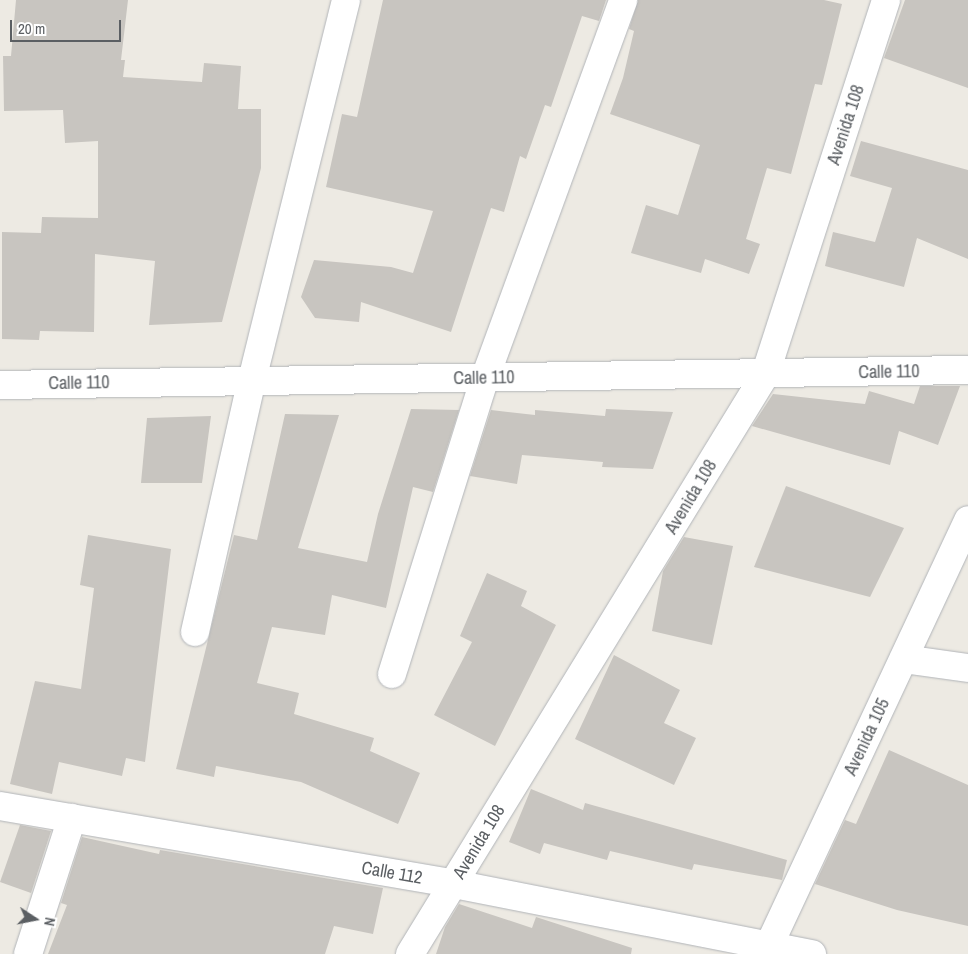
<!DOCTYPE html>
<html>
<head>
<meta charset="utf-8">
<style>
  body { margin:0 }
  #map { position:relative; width:968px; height:954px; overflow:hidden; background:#edeae3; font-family:"Archivo Narrow",sans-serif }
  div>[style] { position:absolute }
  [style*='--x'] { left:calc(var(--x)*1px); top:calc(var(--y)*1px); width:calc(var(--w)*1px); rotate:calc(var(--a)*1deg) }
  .building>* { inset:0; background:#c8c5c0 }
  .roads { filter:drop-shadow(0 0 1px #b1b4b8) drop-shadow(0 0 1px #b1b4b8) }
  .minor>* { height:28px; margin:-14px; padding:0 14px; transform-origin:14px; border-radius:14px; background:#fff }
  span { translate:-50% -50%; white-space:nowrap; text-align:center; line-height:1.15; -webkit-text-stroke:4px #fff; paint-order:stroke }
  .street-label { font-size:18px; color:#5b5f63 }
  .north { position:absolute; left:10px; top:894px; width:50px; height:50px; -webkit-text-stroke:4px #fff; paint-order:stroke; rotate:101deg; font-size:14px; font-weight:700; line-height:20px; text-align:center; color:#5b5f63 }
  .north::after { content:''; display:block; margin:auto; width:18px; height:22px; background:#5b5f63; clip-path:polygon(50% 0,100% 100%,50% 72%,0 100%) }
  .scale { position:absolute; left:10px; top:20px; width:111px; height:22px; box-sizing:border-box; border:2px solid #5b5f63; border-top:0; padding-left:6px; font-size:15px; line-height:18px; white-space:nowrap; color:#5b5f63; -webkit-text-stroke:4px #fff; paint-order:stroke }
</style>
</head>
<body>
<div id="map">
  <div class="building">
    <i style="clip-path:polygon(16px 0,128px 0,121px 60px,125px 60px,123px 77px,202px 82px,204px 63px,241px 66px,238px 109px,261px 109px,261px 168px,222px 322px,149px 325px,155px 261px,95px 254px,94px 332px,40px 331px,39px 340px,2px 339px,2px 232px,41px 233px,42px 217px,98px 218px,98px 141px,65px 143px,63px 110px,4px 111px,3px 56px,11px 56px)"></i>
    <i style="clip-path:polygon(383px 0,606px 0,599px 21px,582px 16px,551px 107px,545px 105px,526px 159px,520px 156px,504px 212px,491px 208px,451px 332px,361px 302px,359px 322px,315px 318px,301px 297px,314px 260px,391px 267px,413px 273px,433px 211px,326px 187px,342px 114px,357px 117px)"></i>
    <i style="clip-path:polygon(638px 0,824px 0,842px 4px,822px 85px,815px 84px,791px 174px,767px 168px,746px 239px,760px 244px,749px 274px,705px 259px,701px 273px,631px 253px,646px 205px,678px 215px,700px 145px,610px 114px,623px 78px,634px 31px,629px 29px)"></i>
    <i style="clip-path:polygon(905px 0,968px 0,968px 88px,884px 58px)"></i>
    <i style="clip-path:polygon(861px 141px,968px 170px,968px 259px,917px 238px,904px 287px,825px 266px,833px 232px,875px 242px,892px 188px,850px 176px)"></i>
    <i style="clip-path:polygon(920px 386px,960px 386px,938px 445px,899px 431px,890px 465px,752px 426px,773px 394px,865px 404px,869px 391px,914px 404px)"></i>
    <i style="clip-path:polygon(411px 409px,459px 410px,433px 492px,413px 487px,386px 608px,332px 595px,325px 635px,272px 627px,257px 683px,299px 693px,294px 714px,374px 738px,370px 751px,420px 773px,398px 824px,301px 782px,216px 766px,214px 777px,176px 769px,234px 535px,257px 540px,285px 414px,339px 415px,298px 548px,367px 562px,378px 514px)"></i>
    <i style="clip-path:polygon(606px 409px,673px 412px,653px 469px,602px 467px,603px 462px,522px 455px,517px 484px,470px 476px,491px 410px,535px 415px,535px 410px,605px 416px)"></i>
    <i style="clip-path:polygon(211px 416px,202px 483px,141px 483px,147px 418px)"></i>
    <i style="clip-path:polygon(786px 486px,904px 528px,870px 597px,754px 567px)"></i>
    <i style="clip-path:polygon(88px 535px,171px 549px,145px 762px,126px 758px,122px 776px,59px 762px,52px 794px,10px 784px,35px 681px,81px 689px,94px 588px,80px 585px)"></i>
    <i style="clip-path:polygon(684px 537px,733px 546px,712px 645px,652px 631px,663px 571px)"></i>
    <i style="clip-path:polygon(487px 573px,527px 591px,521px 606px,556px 625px,495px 746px,434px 715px,472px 642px,460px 636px)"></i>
    <i style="clip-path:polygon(614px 655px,680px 690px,664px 723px,696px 738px,674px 785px,575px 739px)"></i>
    <i style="clip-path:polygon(889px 750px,968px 785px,968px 926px,897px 910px,815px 884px,845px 820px,856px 824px)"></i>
    <i style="clip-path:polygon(531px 789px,583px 810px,585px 803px,787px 860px,782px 880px,694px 864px,692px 870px,610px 851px,607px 860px,544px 843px,540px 854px,509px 842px)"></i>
    <i style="clip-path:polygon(20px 825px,51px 831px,31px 893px,0 882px)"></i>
    <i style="clip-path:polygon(82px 837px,159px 854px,160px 850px,383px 888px,373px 934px,334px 926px,325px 954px,48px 954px,67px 905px,61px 903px)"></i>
    <i style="clip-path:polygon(459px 904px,532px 928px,536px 917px,632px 948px,631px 954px,436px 954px,445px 927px)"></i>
  </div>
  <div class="roads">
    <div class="minor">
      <i style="--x:0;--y:385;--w:968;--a:-0.89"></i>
      <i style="--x:195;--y:632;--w:258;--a:-77.3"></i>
      <i style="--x:252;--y:380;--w:391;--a:-76.1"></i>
      <i style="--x:904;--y:659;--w:65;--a:8"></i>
      <i style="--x:392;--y:674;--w:310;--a:-72.6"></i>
      <i style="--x:485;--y:378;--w:402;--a:-69.9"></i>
      <i style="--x:0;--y:806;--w:461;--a:9.7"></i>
      <i style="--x:454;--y:884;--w:365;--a:11.1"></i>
      <i style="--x:28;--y:954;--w:143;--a:-72.1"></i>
      <i style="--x:410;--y:954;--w:679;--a:-58.49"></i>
      <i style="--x:765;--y:375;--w:394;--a:-72.1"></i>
      <i style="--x:765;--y:954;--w:479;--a:-64.9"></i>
    </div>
  </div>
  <div class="street-label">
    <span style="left:846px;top:125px;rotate:-72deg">Avenida 108</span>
    <span style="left:889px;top:372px;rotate:-1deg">Calle 110</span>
    <span style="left:484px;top:378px;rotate:-1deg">Calle 110</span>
    <span style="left:79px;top:383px;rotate:-1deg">Calle 110</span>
    <span style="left:691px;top:497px;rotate:-59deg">Avenida 108</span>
    <span style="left:867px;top:737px;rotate:-65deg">Avenida 105</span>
    <span style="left:479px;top:842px;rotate:-59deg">Avenida 108</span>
    <span style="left:392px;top:873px;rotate:10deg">Calle 112</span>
  </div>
  <div class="north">N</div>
  <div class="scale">20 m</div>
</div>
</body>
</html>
